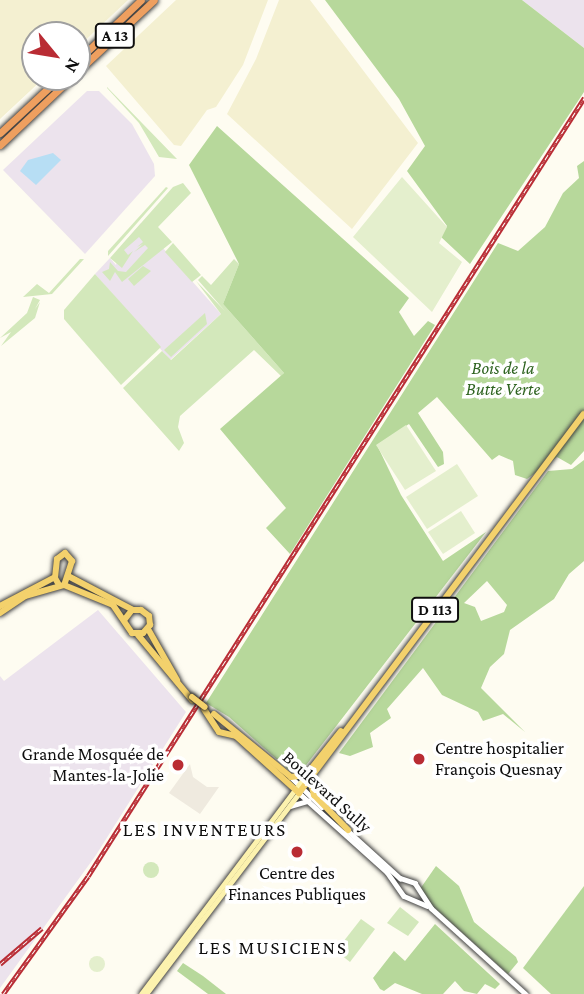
<!DOCTYPE html>
<html>
<head>
<meta charset="utf-8">
<style>
  body { margin:0 }
  #map { position:relative; width:584px; height:994px; overflow:hidden; background:#fefcf1; font-family:"Crimson Pro",serif }
  div>[style] { position:absolute }
  [style*='--x'] { left:calc(var(--x)*1px); top:calc(var(--y)*1px); width:calc(var(--w)*1px); rotate:calc(var(--a)*1deg) }
  .industrial>* { inset:0; background:#ece3ed }
  .farmland>* { inset:0; background:#f4f0d1 }
  .green>* { inset:0; background:#d3e8bb }
  .round { border-radius:50% }
  .forest>* { inset:0; background:#b7d89b }
  .pitch>* { inset:0; background:#e4efcd }
  .plaza>* { inset:0; background:#efeadf }
  .water>* { inset:0; background:#b7def4 }
  .roads { filter:drop-shadow(0 0 2px #414141) drop-shadow(0 0 2px #414141) }
  .tertiary>* { height:4.5px; margin:-2.25px; padding:0 2.25px; transform-origin:2.25px; border-radius:2.25px; background:#fff }
  .secondary>* { height:4.5px; margin:-2.25px; padding:0 2.25px; transform-origin:2.25px; border-radius:2.25px; background:#fcf2ae }
  .primary>* { height:6px; margin:-3px; padding:0 3px; transform-origin:3px; border-radius:3px; background:#f3d16c }
  .motorway>* { height:7px; margin:-3.5px; padding:0 3.5px; transform-origin:3.5px; border-radius:3.5px; background:#ee9f5f }
  .rail>* { height:4.5px; margin-top:-2.25px; transform-origin:0; background:repeating-linear-gradient(90deg,#fff 0 5px,#b92c34 0 10px); box-sizing:border-box; border-block:2px solid #b92c34 }
  .bridges { filter:drop-shadow(0 0 2px #1f1f1f) drop-shadow(0 0 2px #1f1f1f) }
  .primary-bridge>* { height:6px; margin:-3px; padding:0 3px; transform-origin:3px; border-radius:3px; background:#f3d16c }
  .dots>* { width:19px; height:19px; translate:-50% -50%; box-sizing:border-box; border:4px solid #fff; border-radius:50% }
  span { translate:-50% -50%; white-space:nowrap; text-align:center; line-height:1.15; -webkit-text-stroke:7px #fff; paint-order:stroke }
  .shield-label span { padding:2px 5px; background:#fff; border:2px solid; border-radius:5px; -webkit-text-stroke-width:0 }
  .shield-label { font-size:16px; color:#0e0e0e; font-weight:700 }
  .park-label { font-size:18px; color:#2f6421; font-style:italic }
  .poi-label { font-size:18px; color:#0e0e0e }
  .left { translate:0 -50%; text-align:left }
  .right { translate:-100% -50%; text-align:right }
  .street-label { font-size:18px; color:#0e0e0e }
  .neighbourhood-label { font-size:19px; color:#0e0e0e; letter-spacing:2px }
  .north { position:absolute; left:21px; top:21px; width:70px; height:70px; box-sizing:border-box; background:#fff; border:2px solid #9f9f9f; border-radius:50%; rotate:120deg; font-size:19px; font-weight:700; line-height:28px; text-align:center; color:#0e0e0e }
  .north::after { content:''; display:block; margin:auto; width:24px; height:32px; background:#b92c34; clip-path:polygon(50% 0,100% 100%,50% 72%,0 100%) }
</style>
</head>
<body>
<div id="map">
  <div class="industrial">
    <i style="clip-path:polygon(522px 0,584px 0,584px 48px)"></i>
    <i style="clip-path:polygon(87px 91px,99px 91px,132px 124px,154px 164px,155px 176px,85px 254px,3px 170px)"></i>
    <i style="clip-path:polygon(141px 223px,221px 314px,170px 360px,95px 274px,110px 258px,116px 265px,121px 246px)"></i>
    <i style="clip-path:polygon(98px 610px,186px 712px,96px 855px,0 988px,0 676px,4px 681px)"></i>
  </div>
  <div class="farmland">
    <i style="clip-path:polygon(0 0,128px 0,77px 48px,77px 35px,35px 35px,35px 77px,45px 77px,0 119px)"></i>
    <i style="clip-path:polygon(176px 0,268px 0,243px 65px,216px 107px,207px 110px,181px 146px,174px 145px,106px 66px)"></i>
    <i style="clip-path:polygon(279px 0,310px 0,418px 143px,352px 229px,227px 114px,256px 59px)"></i>
  </div>
  <div class="green">
    <i style="clip-path:polygon(107px 88px,107px 87px,177px 159px,159px 157px,139px 123px)"></i>
    <i style="clip-path:polygon(183px 183px,191px 193px,158px 227px,172px 242px,122px 282px,115px 272px,110px 281px,102px 272px,109px 269px,110px 262px,118px 271px,126px 272px,148px 248px,145px 245px,134px 252px,143px 244px,137px 247px,143px 242px,139px 237px,124px 250px,128px 255px,133px 251px,122px 268px,110px 258px,173px 187px)"></i>
    <i style="clip-path:polygon(166px 187px,168px 188px,108px 256px,108px 251px)"></i>
    <i style="clip-path:polygon(173px 243px,201px 275px,192px 282px,165px 252px)"></i>
    <i style="clip-path:polygon(80px 259px,84px 259px,52px 294px,23px 297px,37px 284px,49px 293px)"></i>
    <i style="clip-path:polygon(234px 259px,239px 264px,223px 304px,284px 373px,281px 376px,254px 350px,180px 416px,178px 427px,184px 443px,179px 451px,123px 388px,162px 351px,171px 360px,221px 314px,196px 281px,225px 311px,198px 280px,202px 276px,211px 285px)"></i>
    <i style="clip-path:polygon(143px 266px,151px 271px,134px 286px,128px 279px)"></i>
    <i style="clip-path:polygon(95px 274px,161px 347px,121px 385px,64px 319px,64px 310px)"></i>
    <i style="clip-path:polygon(33px 297px,40px 300px,35px 309px,40px 302px,35px 318px,1px 346px,11px 332px,0 338px,27px 313px)"></i>
    <i style="clip-path:polygon(205px 313px,207px 324px,171px 357px,164px 350px)"></i>
    <i class="round" style="left:143px;top:862px;width:16px;height:16px"></i>
    <i style="clip-path:polygon(400px 907px,419px 922px,408px 936px,387px 923px)"></i>
    <i style="clip-path:polygon(361px 919px,375px 929px,350px 962px,336px 951px)"></i>
  </div>
  <div class="forest">
    <i style="clip-path:polygon(325px 0,522px 0,584px 48px,584px 92px,470px 264px,440px 236px,447px 226px,407px 171px,425px 146px,399px 99px)"></i>
    <i style="clip-path:polygon(217px 126px,409px 298px,399px 312px,414px 336px,428px 321px,435px 325px,290px 554px,266px 528px,286px 508px,220px 429px,284px 373px,223px 304px,239px 264px,189px 165px)"></i>
    <i style="clip-path:polygon(584px 161px,584px 451px,571px 465px,557px 457px,527px 479px,515px 475px,513px 461px,499px 455px,492px 460px,437px 397px,418px 413px,443px 452px,444px 464px,438px 467px,409px 424px,377px 445px,401px 495px,443px 561px,486px 532px,300px 773px,290px 771px,229px 717px,206px 703px,498px 243px,518px 251px,545px 227px,563px 193px,579px 178px,577px 166px)"></i>
    <i style="clip-path:polygon(evenodd,584px 460px,584px 561px,569px 574px,554px 599px,510px 630px,504px 654px,490px 667px,481px 688px,525px 732px,503px 714px,483px 721px,478px 712px,442px 695px,423px 668px,387px 709px,391px 718px,370px 733px,373px 747px,350px 756px,339px 753px,548px 471px,572px 469px,584px 460px,487px 581px,507px 605px,504px 612px,481px 621px,475px 607px,464px 603px,487px 581px)"></i>
    <i style="clip-path:polygon(436px 866px,459px 886px,474px 922px,516px 957px,518px 962px,508px 974px,428px 902px,420px 889px)"></i>
    <i style="clip-path:polygon(584px 886px,584px 994px,551px 994px,523px 968px)"></i>
    <i style="clip-path:polygon(435px 924px,500px 984px,495px 989px,485px 984px,477px 994px,464px 991px,455px 981px,443px 994px,422px 994px,395px 983px,384px 991px,380px 989px,373px 978px,394px 951px,405px 961px)"></i>
    <i style="clip-path:polygon(183px 963px,203px 976px,226px 994px,208px 994px,177px 971px)"></i>
  </div>
  <div class="pitch">
    <i style="clip-path:polygon(402px 177px,447px 227px,439px 243px,462px 262px,432px 312px,353px 237px)"></i>
    <i style="clip-path:polygon(406px 425px,436px 471px,405px 490px,376px 445px)"></i>
    <i style="clip-path:polygon(457px 464px,478px 496px,427px 529px,406px 497px)"></i>
    <i style="clip-path:polygon(461px 511px,475px 533px,443px 554px,428px 532px)"></i>
    <i class="round" style="left:89px;top:956px;width:16px;height:16px"></i>
  </div>
  <div class="plaza">
    <i style="clip-path:polygon(190px 764px,193px 777px,207px 787px,219px 787px,200px 814px,169px 793px)"></i>
  </div>
  <div class="water">
    <i style="clip-path:polygon(53px 153px,61px 160px,36px 185px,20px 171px,28px 160px)"></i>
  </div>
  <div class="roads">
    <div class="tertiary">
      <i style="--x:291;--y:777;--w:43;--a:44.1"></i>
      <i style="--x:299;--y:793;--w:118;--a:41.9"></i>
      <i style="--x:387;--y:872;--w:29;--a:55"></i>
      <i style="--x:404;--y:896;--w:25;--a:23"></i>
      <i style="--x:290;--y:806;--w:19;--a:-16"></i>
      <i style="--x:347;--y:830;--w:72;--a:42.2"></i>
      <i style="--x:400;--y:878;--w:16;--a:18"></i>
      <i style="--x:415;--y:883;--w:30;--a:57"></i>
      <i style="--x:431;--y:908;--w:128;--a:42.2"></i>
    </div>
    <div class="secondary">
      <i style="--x:141;--y:994;--w:274;--a:-53"></i>
      <i style="--x:146;--y:994;--w:253;--a:-52.7"></i>
    </div>
    <div class="primary">
      <i style="--x:70;--y:577;--w:71;--a:27.6"></i>
      <i style="--x:59;--y:585;--w:8;--a:-120"></i>
      <i style="--x:55;--y:578;--w:19;--a:-84"></i>
      <i style="--x:57;--y:559;--w:10;--a:-37"></i>
      <i style="--x:65;--y:553;--w:11;--a:49"></i>
      <i style="--x:72;--y:561;--w:25;--a:108"></i>
      <i style="--x:0;--y:606;--w:62;--a:-27.8"></i>
      <i style="--x:0;--y:613;--w:30;--a:-34"></i>
      <i style="--x:25;--y:596;--w:41;--a:-15.8"></i>
      <i style="--x:64;--y:585;--w:53;--a:22.2"></i>
      <i style="--x:113;--y:605;--w:34;--a:56"></i>
      <i style="--x:132;--y:633;--w:11;--a:0"></i>
      <i style="--x:143;--y:633;--w:11;--a:-49"></i>
      <i style="--x:150;--y:625;--w:9;--a:-96"></i>
      <i style="--x:149;--y:616;--w:10;--a:-143"></i>
      <i style="--x:141;--y:610;--w:9;--a:180"></i>
      <i style="--x:132;--y:610;--w:11;--a:128"></i>
      <i style="--x:148;--y:629;--w:59;--a:60.4"></i>
      <i style="--x:138;--y:635;--w:85;--a:50.3"></i>
      <i style="--x:204;--y:709;--w:27;--a:57"></i>
      <i style="--x:219;--y:732;--w:17;--a:13"></i>
      <i style="--x:236;--y:736;--w:85;--a:42.1"></i>
      <i style="--x:299;--y:793;--w:474;--a:-53.1"></i>
      <i style="--x:214;--y:714;--w:99;--a:39.3"></i>
      <i style="--x:291;--y:777;--w:15;--a:-8"></i>
      <i style="--x:306;--y:775;--w:56;--a:-51.5"></i>
      <i style="--x:310;--y:780;--w:16;--a:75"></i>
      <i style="--x:314;--y:795;--w:49;--a:45.8"></i>
    </div>
    <div class="motorway">
      <i style="--x:77;--y:61;--w:88;--a:-43.6"></i>
      <i style="--x:77;--y:72;--w:105;--a:-43.1"></i>
      <i style="--x:0;--y:133;--w:82;--a:-43"></i>
      <i style="--x:0;--y:145;--w:99;--a:-43.4"></i>
    </div>
  </div>
  <div class="rail">
    <i style="--x:0;--y:964;--w:55;--a:-40.6"></i>
    <i style="--x:3;--y:994;--w:145;--a:-54.2"></i>
    <i style="--x:88;--y:876;--w:923;--a:-57.48"></i>
  </div>
  <div class="bridges">
    <div class="primary-bridge">
      <i style="--x:192;--y:697;--w:16;--a:38"></i>
    </div>
  </div>
  <div class="dots">
    <i style="left:419px;top:759px;background:#b92c34"></i>
    <i style="left:178px;top:765px;background:#b92c34"></i>
    <i style="left:297px;top:852px;background:#b92c34"></i>
  </div>
  <div class="shield-label">
    <span style="left:115px;top:36px">A 13</span>
    <span style="left:435px;top:610px">D 113</span>
  </div>
  <div class="park-label">
    <span style="left:503px;top:379px">Bois de la<br>Butte Verte</span>
  </div>
  <div class="poi-label">
    <span class="left" style="left:435px;top:759px">Centre hospitalier<br>François Quesnay</span>
    <span class="right" style="left:164px;top:765px">Grande Mosquée de<br>Mantes-la-Jolie</span>
    <span style="left:297px;top:884px">Centre des<br>Finances Publiques</span>
  </div>
  <div class="street-label">
    <span style="left:327px;top:792px;rotate:42deg">Boulevard Sully</span>
  </div>
  <div class="neighbourhood-label">
    <span style="left:205px;top:830px">LES INVENTEURS</span>
    <span style="left:273px;top:948px">LES MUSICIENS</span>
  </div>
  <div class="north">N</div>
</div>
</body>
</html>
